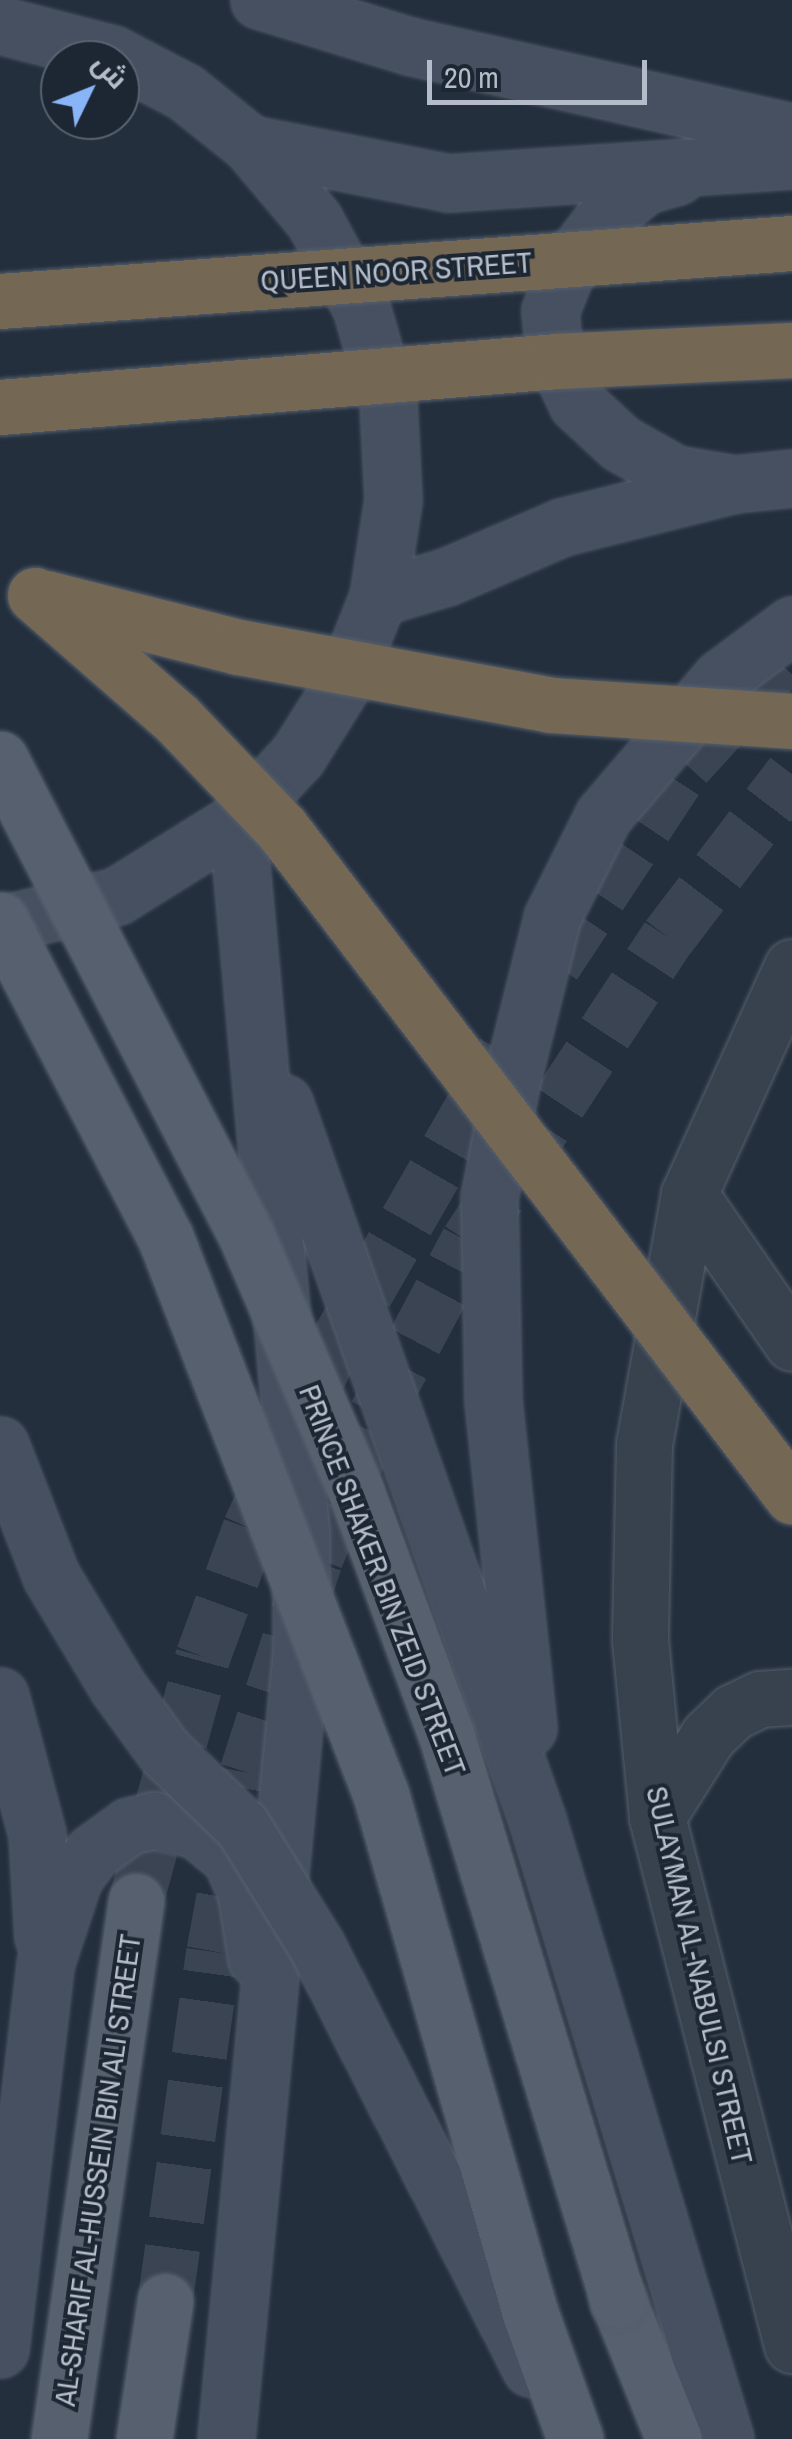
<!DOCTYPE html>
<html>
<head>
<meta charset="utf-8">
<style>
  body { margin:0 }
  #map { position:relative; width:792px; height:2439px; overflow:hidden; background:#242f3e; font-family:"Archivo Narrow",Cairo,sans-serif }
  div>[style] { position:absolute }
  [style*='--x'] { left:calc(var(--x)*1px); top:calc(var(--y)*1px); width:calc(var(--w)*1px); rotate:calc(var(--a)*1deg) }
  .primary-tunnel>* { height:55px; margin-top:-27.5px; transform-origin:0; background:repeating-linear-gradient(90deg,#3a4453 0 55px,transparent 0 83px) }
  .roads { filter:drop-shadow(0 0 2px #565f6c) drop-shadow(0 0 2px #565f6c) }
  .street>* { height:55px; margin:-27.5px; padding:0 27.5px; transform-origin:27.5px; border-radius:27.5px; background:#38414e }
  .secondary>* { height:55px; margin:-27.5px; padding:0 27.5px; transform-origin:27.5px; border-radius:27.5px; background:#465061 }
  .primary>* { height:55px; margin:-27.5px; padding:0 27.5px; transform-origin:27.5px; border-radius:27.5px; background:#56606e }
  .bridges { filter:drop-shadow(0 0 2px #565f6c) drop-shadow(0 0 2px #565f6c) }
  .secondary-bridge>* { height:55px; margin:-27.5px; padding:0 27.5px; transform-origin:27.5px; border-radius:27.5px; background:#465061 }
  .primary-bridge>* { height:55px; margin:-27.5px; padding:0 27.5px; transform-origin:27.5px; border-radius:27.5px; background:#56606e }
  .highway-bridge>* { height:55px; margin:-27.5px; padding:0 27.5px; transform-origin:27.5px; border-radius:27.5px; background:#746855 }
  span { translate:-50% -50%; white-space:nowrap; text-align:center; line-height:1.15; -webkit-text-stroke:8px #1d2633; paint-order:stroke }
  .street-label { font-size:30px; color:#b4bcc9 }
  .north { position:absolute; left:40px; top:40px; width:100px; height:100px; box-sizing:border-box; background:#1d2633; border:2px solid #59626f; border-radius:50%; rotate:47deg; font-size:28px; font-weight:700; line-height:40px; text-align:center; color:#b4bcc9 }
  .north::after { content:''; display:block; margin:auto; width:35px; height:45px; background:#8ab4f8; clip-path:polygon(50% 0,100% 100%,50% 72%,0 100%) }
  .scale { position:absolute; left:427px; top:60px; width:220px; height:45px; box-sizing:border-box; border:5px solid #b4bcc9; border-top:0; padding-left:12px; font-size:30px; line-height:35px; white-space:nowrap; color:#b4bcc9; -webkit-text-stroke:8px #1d2633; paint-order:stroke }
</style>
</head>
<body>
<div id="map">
  <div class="primary-tunnel">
    <i style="--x:554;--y:964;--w:240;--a:-56.6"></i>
    <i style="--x:686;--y:764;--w:157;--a:-47.6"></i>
    <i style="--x:136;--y:1901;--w:254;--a:-74.7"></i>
    <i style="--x:203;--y:1656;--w:136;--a:-69.8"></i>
    <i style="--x:250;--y:1528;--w:179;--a:-65.6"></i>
    <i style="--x:324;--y:1365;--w:361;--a:-60.1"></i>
    <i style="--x:165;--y:2302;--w:354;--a:-82.1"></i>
    <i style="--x:214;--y:1951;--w:182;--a:-79.6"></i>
    <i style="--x:247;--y:1772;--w:226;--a:-72.2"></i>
    <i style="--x:316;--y:1557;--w:155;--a:-67.2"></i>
    <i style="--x:376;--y:1414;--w:196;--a:-62"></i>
    <i style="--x:468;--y:1241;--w:364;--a:-56.7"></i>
    <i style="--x:668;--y:937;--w:205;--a:-52.7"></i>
  </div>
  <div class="roads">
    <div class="street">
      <i style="--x:792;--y:967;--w:249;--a:114.4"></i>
      <i style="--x:689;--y:1194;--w:253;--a:100.2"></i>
      <i style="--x:644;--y:1443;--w:197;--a:91.2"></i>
      <i style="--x:640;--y:1640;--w:178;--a:84.5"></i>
      <i style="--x:657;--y:1817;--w:545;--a:75.66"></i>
      <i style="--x:689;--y:1194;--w:181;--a:55.3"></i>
      <i style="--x:657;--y:1817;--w:96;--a:-57.8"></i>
      <i style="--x:708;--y:1736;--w:35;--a:-44"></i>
      <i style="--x:733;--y:1712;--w:30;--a:-26"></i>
      <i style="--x:760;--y:1699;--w:32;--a:-4"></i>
    </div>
    <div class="secondary">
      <i style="--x:259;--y:0;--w:157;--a:17"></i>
      <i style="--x:409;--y:46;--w:393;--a:12.7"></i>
      <i style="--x:0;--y:25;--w:116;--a:14.5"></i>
      <i style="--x:112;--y:54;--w:82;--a:27.5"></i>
      <i style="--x:185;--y:92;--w:83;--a:38.7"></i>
      <i style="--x:250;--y:144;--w:99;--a:49.9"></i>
      <i style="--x:314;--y:220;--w:99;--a:61.6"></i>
      <i style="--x:361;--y:307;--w:98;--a:74"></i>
      <i style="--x:388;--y:401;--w:99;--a:87.1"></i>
      <i style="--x:393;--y:500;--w:98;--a:98.8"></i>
      <i style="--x:378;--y:597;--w:89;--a:111.7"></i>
      <i style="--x:345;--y:680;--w:89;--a:122.1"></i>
      <i style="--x:298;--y:755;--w:90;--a:132.7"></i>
      <i style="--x:237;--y:821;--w:142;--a:148"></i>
      <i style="--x:117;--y:896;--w:121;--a:166.1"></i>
      <i style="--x:250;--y:144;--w:202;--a:11.1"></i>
      <i style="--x:448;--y:183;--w:345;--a:-3.8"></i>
      <i style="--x:677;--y:176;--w:35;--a:164"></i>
      <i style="--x:643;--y:186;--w:55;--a:139.4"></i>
      <i style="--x:601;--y:222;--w:53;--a:127.3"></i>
      <i style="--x:569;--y:264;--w:51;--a:112"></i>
      <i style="--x:550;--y:311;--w:43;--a:84.7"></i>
      <i style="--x:554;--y:354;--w:54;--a:64.9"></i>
      <i style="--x:577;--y:403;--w:59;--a:42.9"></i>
      <i style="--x:620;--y:443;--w:63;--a:29.4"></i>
      <i style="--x:675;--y:474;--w:60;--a:9.6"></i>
      <i style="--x:378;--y:597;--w:71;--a:-16.4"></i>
      <i style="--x:446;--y:577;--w:126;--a:-23.3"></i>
      <i style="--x:562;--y:527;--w:177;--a:-14"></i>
      <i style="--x:734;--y:484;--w:58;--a:-5.9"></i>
      <i style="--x:284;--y:1103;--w:760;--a:70.56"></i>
      <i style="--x:537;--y:1820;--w:647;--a:73.11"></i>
      <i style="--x:0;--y:1696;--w:143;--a:75"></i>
      <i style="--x:37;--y:1834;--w:103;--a:86.7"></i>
      <i style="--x:528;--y:1728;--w:329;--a:-96.1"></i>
      <i style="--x:493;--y:1401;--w:203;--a:-91.1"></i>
      <i style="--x:489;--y:1198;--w:121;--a:-79.1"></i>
      <i style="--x:512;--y:1079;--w:166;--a:-76"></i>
      <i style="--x:552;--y:918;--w:114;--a:-63.4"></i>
      <i style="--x:603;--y:816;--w:182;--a:-49.5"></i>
      <i style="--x:721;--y:678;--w:89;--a:-36.7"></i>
      <i style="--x:0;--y:2349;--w:388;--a:-83.3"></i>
      <i style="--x:45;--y:1964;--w:92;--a:-71.6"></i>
      <i style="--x:74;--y:1877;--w:30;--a:-53"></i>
      <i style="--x:92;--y:1853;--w:46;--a:-36.1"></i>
      <i style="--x:129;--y:1826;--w:26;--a:-13"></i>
      <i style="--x:154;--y:1820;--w:44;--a:13.1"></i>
      <i style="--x:197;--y:1830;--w:44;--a:39.5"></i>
      <i style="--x:231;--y:1858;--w:39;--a:67"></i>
      <i style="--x:246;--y:1894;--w:65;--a:81.1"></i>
      <i style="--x:226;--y:2439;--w:791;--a:-84.56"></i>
      <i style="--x:301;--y:1652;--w:120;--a:-90"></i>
      <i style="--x:301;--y:1532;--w:714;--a:-95.14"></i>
    </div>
    <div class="primary">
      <i style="--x:618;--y:2300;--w:150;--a:68.1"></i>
      <i style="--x:59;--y:2439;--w:543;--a:-81.85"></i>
      <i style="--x:144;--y:2439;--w:139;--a:-81.3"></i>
    </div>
  </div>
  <div class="bridges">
    <div class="secondary-bridge">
      <i style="--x:0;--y:1445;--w:141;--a:68.7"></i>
      <i style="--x:51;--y:1576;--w:128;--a:59"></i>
      <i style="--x:117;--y:1686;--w:82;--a:54"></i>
      <i style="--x:165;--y:1752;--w:107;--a:43.9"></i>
      <i style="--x:242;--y:1826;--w:142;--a:58.2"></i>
      <i style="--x:317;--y:1947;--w:472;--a:63.1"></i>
    </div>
    <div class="primary-bridge">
      <i style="--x:0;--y:759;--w:536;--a:62.67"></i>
      <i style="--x:246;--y:1235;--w:279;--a:66.7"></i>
      <i style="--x:356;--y:1491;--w:259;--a:69.7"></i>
      <i style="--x:446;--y:1734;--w:592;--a:73.1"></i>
      <i style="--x:0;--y:920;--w:360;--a:62.5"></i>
      <i style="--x:166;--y:1239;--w:596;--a:68.86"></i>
      <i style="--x:381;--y:1795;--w:539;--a:73.95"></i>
      <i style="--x:530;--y:2313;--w:134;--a:70.3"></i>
    </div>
    <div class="highway-bridge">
      <i style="--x:0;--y:301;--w:794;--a:-4.19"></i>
      <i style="--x:0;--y:407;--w:559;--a:-4.72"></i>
      <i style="--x:557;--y:361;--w:235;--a:-2.7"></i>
      <i style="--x:35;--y:595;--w:189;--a:41.1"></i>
      <i style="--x:177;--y:719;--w:152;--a:46.3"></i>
      <i style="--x:282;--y:829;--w:840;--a:52.6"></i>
      <i style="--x:45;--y:598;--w:200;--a:14.2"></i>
      <i style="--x:239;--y:647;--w:317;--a:10.5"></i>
      <i style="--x:551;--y:705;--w:242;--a:3.8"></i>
    </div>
  </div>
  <div class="street-label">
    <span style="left:396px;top:271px;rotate:-4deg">QUEEN NOOR STREET</span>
    <span style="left:383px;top:1580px;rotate:69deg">PRINCE SHAKER BIN ZEID STREET</span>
    <span style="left:700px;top:1975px;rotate:77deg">SULAYMAN AL-NABULSI STREET</span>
    <span style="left:97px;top:2170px;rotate:-82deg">AL-SHARIF AL-HUSSEIN BIN ALI STREET</span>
  </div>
  <div class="north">ش</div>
  <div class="scale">20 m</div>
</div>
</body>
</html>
